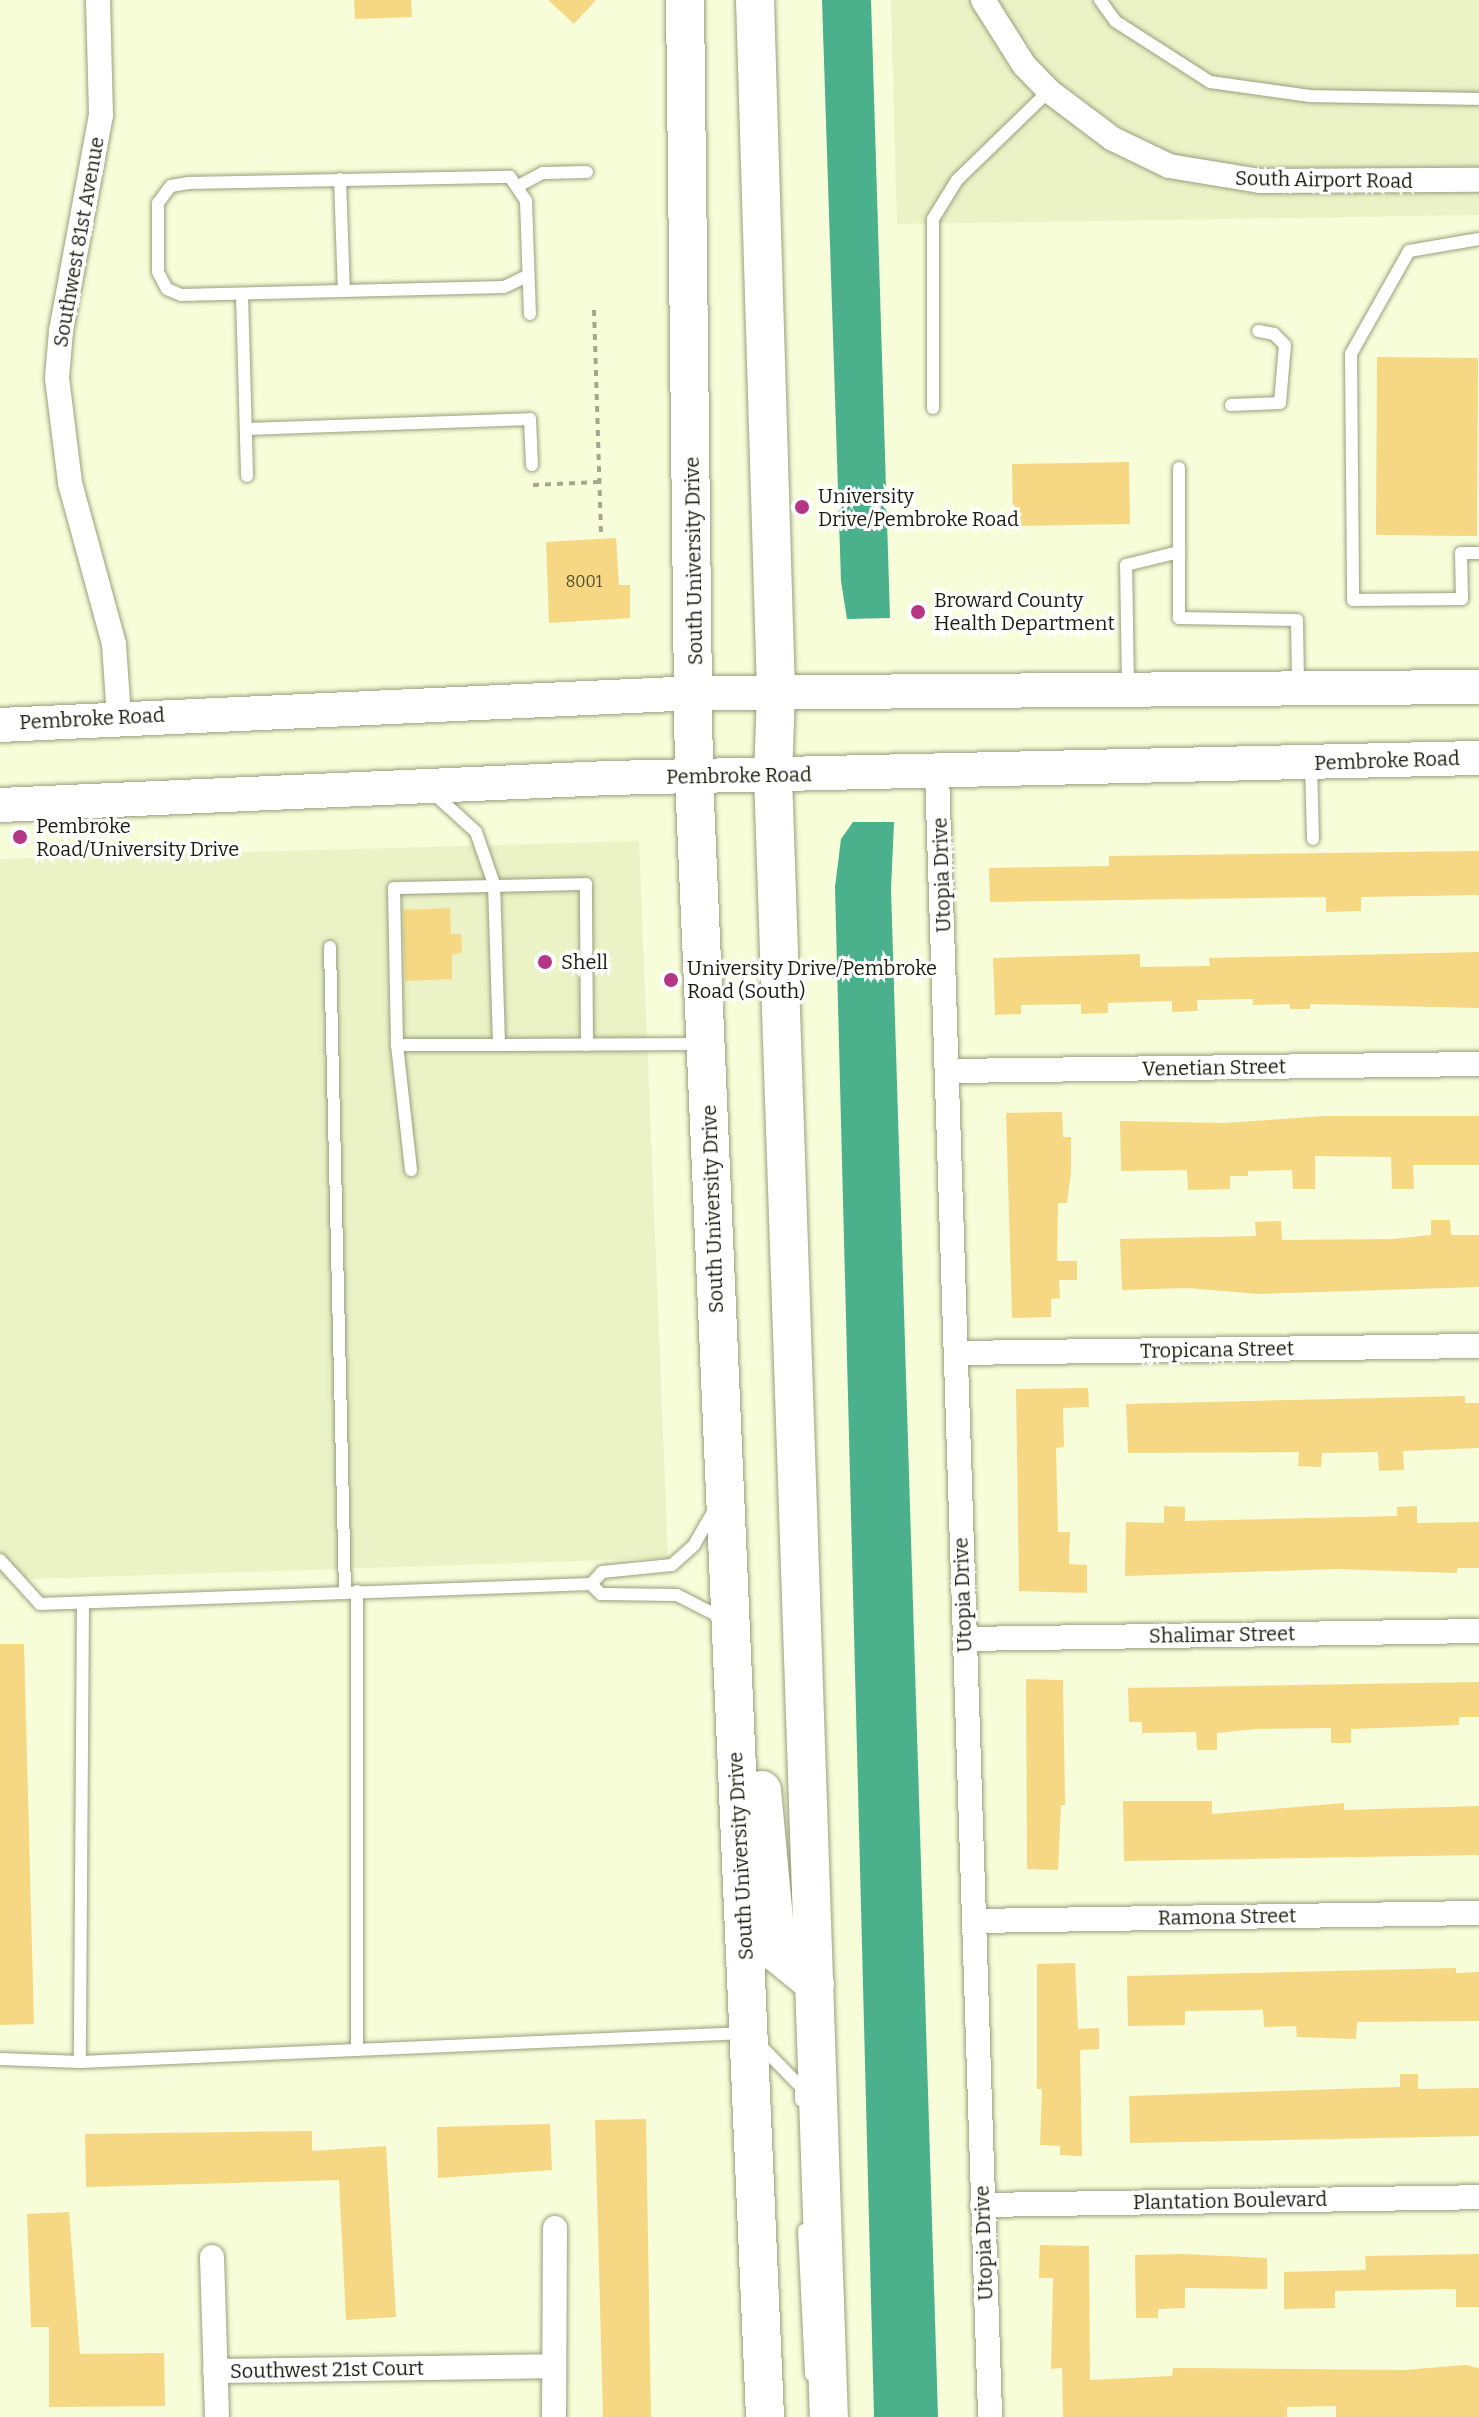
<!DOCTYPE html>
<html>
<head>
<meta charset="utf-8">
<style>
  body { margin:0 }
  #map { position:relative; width:1479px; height:2417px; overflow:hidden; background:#f7fdd8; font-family:Bitter,serif }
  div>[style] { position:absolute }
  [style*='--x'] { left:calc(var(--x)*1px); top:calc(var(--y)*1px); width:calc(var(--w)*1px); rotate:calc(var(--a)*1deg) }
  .built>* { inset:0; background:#eaf2c6 }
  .water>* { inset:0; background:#4bb18d }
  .building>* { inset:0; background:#f6d783 }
  .path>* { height:4px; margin-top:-2px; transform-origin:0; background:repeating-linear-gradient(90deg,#a3a78b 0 6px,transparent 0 12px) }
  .roads { filter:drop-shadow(0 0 2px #999f7d) drop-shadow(0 0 2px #999f7d) }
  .service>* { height:12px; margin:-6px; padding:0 6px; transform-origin:6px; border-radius:6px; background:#fff }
  .minor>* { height:24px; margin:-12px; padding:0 12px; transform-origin:12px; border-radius:12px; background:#fff }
  .secondary>* { height:34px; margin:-17px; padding:0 17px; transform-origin:17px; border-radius:17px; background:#fff }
  .primary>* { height:38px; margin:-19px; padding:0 19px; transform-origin:19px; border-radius:19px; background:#fff }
  .dots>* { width:22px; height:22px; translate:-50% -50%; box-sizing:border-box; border:4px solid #fff; border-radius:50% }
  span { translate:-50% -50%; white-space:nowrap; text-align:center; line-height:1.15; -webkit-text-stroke:6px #fff; paint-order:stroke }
  .number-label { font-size:16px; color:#524c2d }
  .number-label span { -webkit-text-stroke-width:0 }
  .street-label { font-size:20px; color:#1b1d10 }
  .poi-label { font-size:20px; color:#1b1d10 }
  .left { translate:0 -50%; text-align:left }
</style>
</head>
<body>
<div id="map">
  <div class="built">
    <i style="clip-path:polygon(891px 0,1479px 0,1479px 215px,897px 224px)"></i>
    <i style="clip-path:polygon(639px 841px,668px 1558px,0 1580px,0 859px)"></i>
  </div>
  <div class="water">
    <i style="clip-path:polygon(822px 0,871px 0,890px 618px,847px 619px,841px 581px)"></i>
    <i style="clip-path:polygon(853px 822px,894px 822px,891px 889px,938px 2417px,874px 2417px,835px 887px,841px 839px)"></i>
  </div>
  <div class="building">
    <i style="clip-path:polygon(354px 0,411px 0,412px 17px,355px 19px)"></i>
    <i style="clip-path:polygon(548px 0,596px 0,574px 24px)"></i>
    <i style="clip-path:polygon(1377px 357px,1478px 358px,1477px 536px,1376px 535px)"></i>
    <i style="clip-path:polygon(1129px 462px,1130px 524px,1013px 526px,1012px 464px)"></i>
    <i style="clip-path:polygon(616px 538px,619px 585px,630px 585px,630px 618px,549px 623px,546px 542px)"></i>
    <i style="clip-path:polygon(1479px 851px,1479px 895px,1361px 897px,1361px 911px,1326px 912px,1326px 897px,990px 902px,989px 868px,1109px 866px,1109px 856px)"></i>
    <i style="clip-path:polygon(450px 908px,451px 934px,461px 934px,462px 953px,452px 954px,452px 979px,405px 981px,403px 910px)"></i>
    <i style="clip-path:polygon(1479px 952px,1479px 1008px,1310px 1004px,1310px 1009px,1290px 1009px,1290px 1004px,1253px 1005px,1253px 999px,1197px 1000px,1198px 1011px,1172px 1012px,1172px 1001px,1108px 1003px,1108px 1013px,1081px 1014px,1081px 1004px,1021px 1005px,1021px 1014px,995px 1015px,993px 958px,1140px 954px,1140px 967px,1210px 966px,1209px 958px)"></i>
    <i style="clip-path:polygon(1062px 1112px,1063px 1137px,1071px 1137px,1071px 1172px,1067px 1203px,1058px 1203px,1057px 1261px,1077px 1261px,1077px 1280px,1059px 1280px,1060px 1298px,1051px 1299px,1051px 1317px,1012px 1318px,1006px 1113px)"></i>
    <i style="clip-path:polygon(1325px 1116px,1479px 1116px,1479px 1165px,1413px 1165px,1414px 1189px,1392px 1189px,1391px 1157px,1315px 1156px,1315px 1189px,1293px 1189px,1292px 1170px,1248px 1171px,1248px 1176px,1230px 1176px,1230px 1189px,1188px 1190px,1187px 1170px,1121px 1171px,1120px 1121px,1224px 1123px)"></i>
    <i style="clip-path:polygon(1431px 1220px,1450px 1220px,1451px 1235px,1479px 1235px,1479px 1287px,1258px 1294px,1188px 1288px,1122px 1290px,1120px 1239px,1256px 1236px,1255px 1222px,1281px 1221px,1282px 1240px,1393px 1239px,1431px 1235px)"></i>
    <i style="clip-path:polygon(1088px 1388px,1089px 1407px,1063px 1408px,1064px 1447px,1056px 1448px,1058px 1532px,1070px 1532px,1069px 1564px,1087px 1565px,1087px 1593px,1019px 1591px,1016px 1389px)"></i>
    <i style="clip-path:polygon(1465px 1396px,1465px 1403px,1479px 1403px,1479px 1448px,1403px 1451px,1404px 1470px,1379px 1471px,1378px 1452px,1322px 1453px,1321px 1467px,1298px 1466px,1299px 1452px,1128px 1453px,1126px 1404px)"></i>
    <i style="clip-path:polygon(1164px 1506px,1185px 1507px,1185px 1521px,1397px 1516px,1397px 1507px,1417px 1506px,1417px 1523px,1479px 1522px,1479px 1568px,1457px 1568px,1457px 1573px,1334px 1569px,1125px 1576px,1126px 1522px,1164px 1523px)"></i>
    <i style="clip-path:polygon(0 1644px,24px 1644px,34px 2024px,0 2025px)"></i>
    <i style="clip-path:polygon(1026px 1679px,1063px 1680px,1065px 1805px,1061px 1805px,1058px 1870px,1027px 1869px)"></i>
    <i style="clip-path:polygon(1479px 1682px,1479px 1717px,1459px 1717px,1459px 1725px,1351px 1729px,1351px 1743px,1331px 1743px,1331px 1728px,1255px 1729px,1217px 1733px,1217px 1750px,1197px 1750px,1196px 1732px,1142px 1733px,1142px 1722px,1129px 1722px,1128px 1688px)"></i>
    <i style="clip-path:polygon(1123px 1801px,1212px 1801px,1212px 1814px,1344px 1803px,1344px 1810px,1479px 1806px,1479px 1855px,1124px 1861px)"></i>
    <i style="clip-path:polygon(1075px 1963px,1078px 2029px,1099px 2028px,1099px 2049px,1080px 2050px,1082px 2156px,1060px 2155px,1060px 2146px,1040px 2145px,1042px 2089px,1037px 2089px,1037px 1964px)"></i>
    <i style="clip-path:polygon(1456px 1968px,1456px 1973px,1479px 1972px,1479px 2021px,1357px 2022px,1356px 2039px,1297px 2037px,1296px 2026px,1264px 2027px,1263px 2010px,1185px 2011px,1185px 2025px,1128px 2026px,1127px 1976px)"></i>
    <i style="clip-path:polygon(1400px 2074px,1418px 2074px,1418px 2089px,1479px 2088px,1479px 2136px,1130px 2143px,1129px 2096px,1400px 2087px)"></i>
    <i style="clip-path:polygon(646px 2119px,651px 2417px,603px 2417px,595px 2120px)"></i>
    <i style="clip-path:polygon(550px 2124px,552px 2170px,438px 2178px,437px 2127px)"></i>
    <i style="clip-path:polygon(312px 2131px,312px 2151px,386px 2146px,396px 2317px,346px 2320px,339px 2180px,86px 2187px,85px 2134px)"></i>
    <i style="clip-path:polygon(69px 2212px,80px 2354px,164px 2353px,165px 2406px,49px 2407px,49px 2327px,31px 2327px,27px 2214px)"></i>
    <i style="clip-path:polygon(1040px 2245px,1089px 2246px,1090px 2380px,1172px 2376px,1173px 2368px,1404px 2370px,1465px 2365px,1479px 2368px,1479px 2417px,1336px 2417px,1336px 2406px,1287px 2407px,1287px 2417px,1063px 2417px,1062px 2368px,1051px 2369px,1053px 2278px,1039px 2278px)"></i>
    <i style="clip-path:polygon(1184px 2254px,1267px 2258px,1267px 2289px,1185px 2288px,1185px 2308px,1158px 2309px,1158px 2318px,1136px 2318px,1135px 2255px)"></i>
    <i style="clip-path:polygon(1479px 2254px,1479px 2307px,1456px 2307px,1456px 2289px,1335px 2291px,1335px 2308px,1284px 2309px,1284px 2272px,1366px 2270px,1365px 2256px)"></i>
  </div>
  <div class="path">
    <i style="--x:594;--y:310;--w:227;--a:88.2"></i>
    <i style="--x:533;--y:485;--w:66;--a:-2.6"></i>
  </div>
  <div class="roads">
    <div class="service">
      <i style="--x:1100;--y:0;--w:26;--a:54"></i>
      <i style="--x:1115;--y:21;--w:113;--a:32.7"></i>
      <i style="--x:1210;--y:82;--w:101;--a:8"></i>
      <i style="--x:1310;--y:96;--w:169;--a:1"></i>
      <i style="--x:340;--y:179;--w:112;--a:88"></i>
      <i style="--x:520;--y:185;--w:26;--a:-28"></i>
      <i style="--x:543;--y:173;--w:44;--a:-1.3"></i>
      <i style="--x:1479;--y:239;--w:71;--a:170.3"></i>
      <i style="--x:1409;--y:251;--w:118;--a:119.4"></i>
      <i style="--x:1351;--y:354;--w:246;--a:89.5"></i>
      <i style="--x:1353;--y:600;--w:109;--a:-0.5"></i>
      <i style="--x:1462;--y:599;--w:46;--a:-91.2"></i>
      <i style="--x:1461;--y:553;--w:18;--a:0"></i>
      <i style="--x:527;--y:276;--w:25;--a:154"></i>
      <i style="--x:504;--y:287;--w:323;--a:178.6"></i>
      <i style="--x:181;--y:295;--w:15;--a:-157"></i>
      <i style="--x:167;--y:289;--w:19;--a:-118"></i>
      <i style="--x:158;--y:272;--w:69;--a:-90"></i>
      <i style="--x:158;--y:203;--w:21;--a:-53"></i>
      <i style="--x:171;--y:186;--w:17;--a:-10"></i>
      <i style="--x:188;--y:183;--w:322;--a:-1.1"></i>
      <i style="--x:510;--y:177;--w:29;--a:56"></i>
      <i style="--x:526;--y:201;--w:113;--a:88"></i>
      <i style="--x:242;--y:294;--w:182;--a:88.4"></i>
      <i style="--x:1231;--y:405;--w:49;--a:-2.3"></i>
      <i style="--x:1280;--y:403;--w:58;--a:-85.1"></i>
      <i style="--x:1285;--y:345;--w:16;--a:-135"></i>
      <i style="--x:1274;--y:334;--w:16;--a:-169"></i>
      <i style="--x:933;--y:408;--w:189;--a:-90"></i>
      <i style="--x:933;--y:219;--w:46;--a:-58.4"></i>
      <i style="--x:957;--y:180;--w:128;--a:-44.1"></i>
      <i style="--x:247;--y:429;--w:283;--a:-2"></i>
      <i style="--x:530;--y:419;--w:46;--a:87.5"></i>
      <i style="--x:1179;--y:552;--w:66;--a:90"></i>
      <i style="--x:1179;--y:618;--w:118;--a:1"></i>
      <i style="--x:1297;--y:620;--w:65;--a:89.1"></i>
      <i style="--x:1128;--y:687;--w:122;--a:-90.9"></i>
      <i style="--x:1126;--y:565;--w:55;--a:-13.8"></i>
      <i style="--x:1179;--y:552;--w:84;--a:-90"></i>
      <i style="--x:1311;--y:763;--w:76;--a:88.5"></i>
      <i style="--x:431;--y:791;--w:61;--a:42.3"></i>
      <i style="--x:476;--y:832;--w:55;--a:70.9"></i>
      <i style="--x:494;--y:884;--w:161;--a:88.2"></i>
      <i style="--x:330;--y:947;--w:645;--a:88.67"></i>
      <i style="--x:397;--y:1045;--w:126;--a:83.6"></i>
      <i style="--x:587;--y:1045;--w:161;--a:-90.4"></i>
      <i style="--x:586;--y:884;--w:192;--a:178.8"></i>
      <i style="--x:394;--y:888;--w:157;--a:88.9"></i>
      <i style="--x:397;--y:1045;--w:102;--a:0"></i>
      <i style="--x:499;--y:1045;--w:204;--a:-0.3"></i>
      <i style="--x:0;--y:1560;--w:59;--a:47.7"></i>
      <i style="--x:40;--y:1604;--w:551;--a:-2.08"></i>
      <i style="--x:591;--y:1584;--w:14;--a:45"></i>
      <i style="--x:601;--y:1594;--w:76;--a:0.8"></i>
      <i style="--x:677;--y:1595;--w:51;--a:27.1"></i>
      <i style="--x:591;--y:1584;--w:16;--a:-47"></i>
      <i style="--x:602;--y:1572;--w:70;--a:-5.7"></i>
      <i style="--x:672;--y:1565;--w:30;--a:-42"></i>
      <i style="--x:694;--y:1545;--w:39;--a:-60"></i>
      <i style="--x:357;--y:1591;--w:459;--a:90"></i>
      <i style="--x:83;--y:1603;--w:459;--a:90.4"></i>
      <i style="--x:80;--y:2062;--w:666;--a:-2.5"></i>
      <i style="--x:758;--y:2043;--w:62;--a:45.7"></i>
      <i style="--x:801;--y:2087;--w:13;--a:90"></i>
      <i style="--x:0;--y:2059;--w:80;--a:2.1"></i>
      <i style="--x:804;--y:2230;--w:145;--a:87.2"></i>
    </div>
    <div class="minor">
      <i style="--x:98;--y:0;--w:115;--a:88.5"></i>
      <i style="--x:101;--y:115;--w:220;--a:100.5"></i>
      <i style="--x:61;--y:331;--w:47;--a:94.9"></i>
      <i style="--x:57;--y:378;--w:106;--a:82.9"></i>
      <i style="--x:70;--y:483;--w:167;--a:74.7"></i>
      <i style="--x:114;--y:644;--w:73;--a:86.1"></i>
      <i style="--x:983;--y:0;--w:77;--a:57.8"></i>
      <i style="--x:1024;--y:65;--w:36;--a:46"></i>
      <i style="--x:1049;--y:91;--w:80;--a:36.9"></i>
      <i style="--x:1113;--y:139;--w:62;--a:25.7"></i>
      <i style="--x:1169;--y:166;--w:92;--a:9.4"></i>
      <i style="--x:1260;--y:181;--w:219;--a:-0.3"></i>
      <i style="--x:937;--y:773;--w:1645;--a:88.15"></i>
      <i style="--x:950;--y:1071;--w:529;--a:-0.76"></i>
      <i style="--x:956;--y:1353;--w:523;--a:-0.77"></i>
      <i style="--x:965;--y:1639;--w:514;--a:-0.89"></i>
      <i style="--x:974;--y:1921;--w:505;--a:-0.91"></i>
      <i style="--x:982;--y:2205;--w:497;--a:-0.9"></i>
      <i style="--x:212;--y:2257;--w:160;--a:88.2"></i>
      <i style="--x:215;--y:2371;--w:338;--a:-0.8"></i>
      <i style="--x:554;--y:2417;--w:189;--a:-89.7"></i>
    </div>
    <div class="secondary">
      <i style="--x:0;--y:725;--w:697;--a:-2.63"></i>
      <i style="--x:696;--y:693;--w:783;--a:-0.44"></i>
      <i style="--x:0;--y:805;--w:610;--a:-2.54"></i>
      <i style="--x:609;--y:778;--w:870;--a:-1.32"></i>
    </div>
    <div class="primary">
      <i style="--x:685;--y:0;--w:777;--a:89.34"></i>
      <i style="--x:694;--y:777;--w:1642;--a:87.52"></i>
      <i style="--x:755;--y:0;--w:692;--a:88.26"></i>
      <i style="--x:776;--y:692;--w:84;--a:92"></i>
      <i style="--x:773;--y:776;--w:1642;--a:88.05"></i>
      <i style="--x:762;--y:1790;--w:164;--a:84.7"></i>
      <i style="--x:777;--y:1953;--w:49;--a:39.2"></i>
    </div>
  </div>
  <div class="dots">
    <i style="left:802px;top:507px;background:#b53684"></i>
    <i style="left:918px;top:612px;background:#b53684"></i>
    <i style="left:20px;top:837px;background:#b53684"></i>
    <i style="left:545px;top:962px;background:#b53684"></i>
    <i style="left:671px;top:980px;background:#b53684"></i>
  </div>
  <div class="number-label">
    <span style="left:584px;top:582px">8001</span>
  </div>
  <div class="street-label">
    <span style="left:1324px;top:180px;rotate:1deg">South Airport Road</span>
    <span style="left:79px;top:242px;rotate:-80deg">Southwest 81st Avenue</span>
    <span style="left:694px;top:561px;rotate:-91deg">South University Drive</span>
    <span style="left:92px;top:719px;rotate:-3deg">Pembroke Road</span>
    <span style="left:1387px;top:761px;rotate:-2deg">Pembroke Road</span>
    <span style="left:739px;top:776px;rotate:-1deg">Pembroke Road</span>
    <span style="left:942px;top:875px;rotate:-92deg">Utopia Drive</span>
    <span style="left:1214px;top:1068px;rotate:-1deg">Venetian Street</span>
    <span style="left:713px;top:1209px;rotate:-92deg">South University Drive</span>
    <span style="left:1217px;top:1350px;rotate:-1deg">Tropicana Street</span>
    <span style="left:963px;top:1595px;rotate:-92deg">Utopia Drive</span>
    <span style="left:1222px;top:1635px;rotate:-1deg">Shalimar Street</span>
    <span style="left:741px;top:1856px;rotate:-93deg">South University Drive</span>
    <span style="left:1227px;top:1917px;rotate:-1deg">Ramona Street</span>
    <span style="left:1230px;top:2201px;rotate:-1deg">Plantation Boulevard</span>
    <span style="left:984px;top:2243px;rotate:-92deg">Utopia Drive</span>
    <span style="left:327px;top:2370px;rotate:-1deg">Southwest 21st Court</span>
  </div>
  <div class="poi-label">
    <span class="left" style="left:818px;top:508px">University<br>Drive/Pembroke Road</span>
    <span class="left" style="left:934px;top:612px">Broward County<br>Health Department</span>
    <span class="left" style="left:36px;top:838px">Pembroke<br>Road/University Drive</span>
    <span class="left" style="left:561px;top:962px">Shell</span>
    <span class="left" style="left:687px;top:980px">University Drive/Pembroke<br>Road (South)</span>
  </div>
</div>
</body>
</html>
